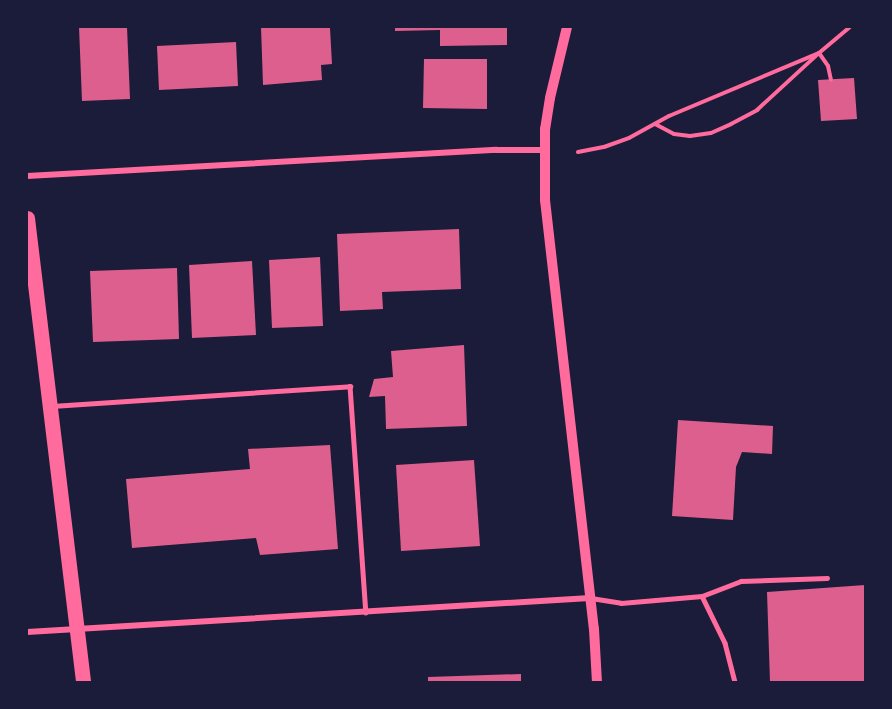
<!DOCTYPE html>
<html>
<head>
<meta charset="utf-8">
<style>
  body { margin:0 }
  #map { position:relative; width:892px; height:709px; overflow:hidden; background:#1b1b3a; font-family:"Exo 2",sans-serif }
  div>[style] { position:absolute }
  [style*='--x'] { left:calc(var(--x)*1px); top:calc(var(--y)*1px); width:calc(var(--w)*1px); rotate:calc(var(--a)*1deg) }
  .building>* { inset:0; background:#dd5f8e }
  .path>* { height:4px; margin:-2px; padding:0 2px; transform-origin:2px; border-radius:2px; background:#ff6b9d }
  .service>* { height:4.5px; margin:-2.25px; padding:0 2.25px; transform-origin:2.25px; border-radius:2.25px; background:#ff6b9d }
  .minor>* { height:6px; margin:-3px; padding:0 3px; transform-origin:3px; border-radius:3px; background:#ff6b9d }
  .tertiary>* { height:10px; margin:-5px; padding:0 5px; transform-origin:5px; border-radius:5px; background:#ff6b9d }
  .primary>* { height:15px; margin:-7.5px; padding:0 7.5px; transform-origin:7.5px; border-radius:7.5px; background:#ff6b9d }
  span { translate:-50% -50%; white-space:nowrap; text-align:center; line-height:1.15; -webkit-text-stroke:5px #1b1b3a; paint-order:stroke }
  .frame { position:absolute; inset:0; border:28px solid #1b1b3a; pointer-events:none }
</style>
</head>
<body>
<div id="map">
  <div class="building">
    <i style="clip-path:polygon(79px 27px,127px 27px,130px 99px,82px 101px)"></i>
    <i style="clip-path:polygon(261px 27px,330px 28px,332px 64px,321px 65px,322px 80px,263px 85px)"></i>
    <i style="clip-path:polygon(395px 27px,507px 27px,507px 45px,440px 46px,440px 30px,395px 31px)"></i>
    <i style="clip-path:polygon(236px 42px,238px 86px,159px 90px,157px 46px)"></i>
    <i style="clip-path:polygon(424px 59px,487px 59px,487px 109px,423px 108px)"></i>
    <i style="clip-path:polygon(854px 78px,857px 119px,821px 121px,818px 80px)"></i>
    <i style="clip-path:polygon(459px 229px,461px 289px,382px 292px,383px 309px,340px 311px,337px 234px)"></i>
    <i style="clip-path:polygon(320px 257px,323px 326px,272px 328px,269px 260px)"></i>
    <i style="clip-path:polygon(252px 261px,256px 335px,192px 338px,189px 265px)"></i>
    <i style="clip-path:polygon(177px 268px,179px 339px,93px 342px,90px 271px)"></i>
    <i style="clip-path:polygon(464px 345px,467px 426px,386px 429px,385px 396px,369px 397px,374px 379px,393px 377px,391px 351px)"></i>
    <i style="clip-path:polygon(678px 420px,773px 426px,772px 454px,742px 452px,736px 467px,733px 520px,672px 516px)"></i>
    <i style="clip-path:polygon(330px 445px,338px 549px,260px 555px,256px 538px,132px 548px,126px 479px,250px 469px,248px 449px)"></i>
    <i style="clip-path:polygon(474px 460px,480px 546px,401px 551px,396px 465px)"></i>
    <i style="clip-path:polygon(865px 585px,865px 682px,770px 682px,767px 592px)"></i>
    <i style="clip-path:polygon(521px 674px,521px 682px,428px 682px,428px 677px)"></i>
  </div>
  <div class="path">
    <i style="--x:655;--y:124;--w:21;--a:28"></i>
    <i style="--x:674;--y:134;--w:16;--a:7"></i>
    <i style="--x:690;--y:136;--w:21;--a:-8"></i>
    <i style="--x:711;--y:133;--w:22;--a:-24"></i>
    <i style="--x:731;--y:124;--w:30;--a:-28"></i>
    <i style="--x:757;--y:110;--w:84;--a:-42.6"></i>
    <i style="--x:819;--y:53;--w:16;--a:55"></i>
    <i style="--x:828;--y:66;--w:14;--a:78"></i>
    <i style="--x:578;--y:152;--w:26;--a:-11"></i>
    <i style="--x:604;--y:147;--w:27;--a:-20"></i>
    <i style="--x:629;--y:138;--w:46;--a:-28.8"></i>
    <i style="--x:669;--y:116;--w:163;--a:-22.8"></i>
    <i style="--x:819;--y:53;--w:40;--a:-40"></i>
  </div>
  <div class="service">
    <i style="--x:52;--y:406;--w:299;--a:-3.8"></i>
    <i style="--x:350;--y:386;--w:227;--a:86"></i>
    <i style="--x:702;--y:596;--w:42;--a:-21"></i>
    <i style="--x:741;--y:581;--w:86;--a:-2"></i>
    <i style="--x:591;--y:598;--w:30;--a:9"></i>
    <i style="--x:621;--y:603;--w:81;--a:-4.9"></i>
    <i style="--x:702;--y:596;--w:52;--a:63.9"></i>
    <i style="--x:725;--y:643;--w:40;--a:75.6"></i>
  </div>
  <div class="minor">
    <i style="--x:27;--y:176;--w:470;--a:-3.2"></i>
    <i style="--x:496;--y:150;--w:47;--a:0"></i>
    <i style="--x:27;--y:632;--w:564;--a:-3.46"></i>
  </div>
  <div class="tertiary">
    <i style="--x:567;--y:27;--w:73;--a:103.5"></i>
    <i style="--x:550;--y:98;--w:31;--a:99"></i>
    <i style="--x:545;--y:129;--w:71;--a:90"></i>
    <i style="--x:545;--y:200;--w:432;--a:83.5"></i>
    <i style="--x:594;--y:629;--w:53;--a:86.8"></i>
  </div>
  <div class="primary">
    <i style="--x:27;--y:218;--w:467;--a:83.1"></i>
  </div>
  <div class="frame"></div>
</div>
</body>
</html>
